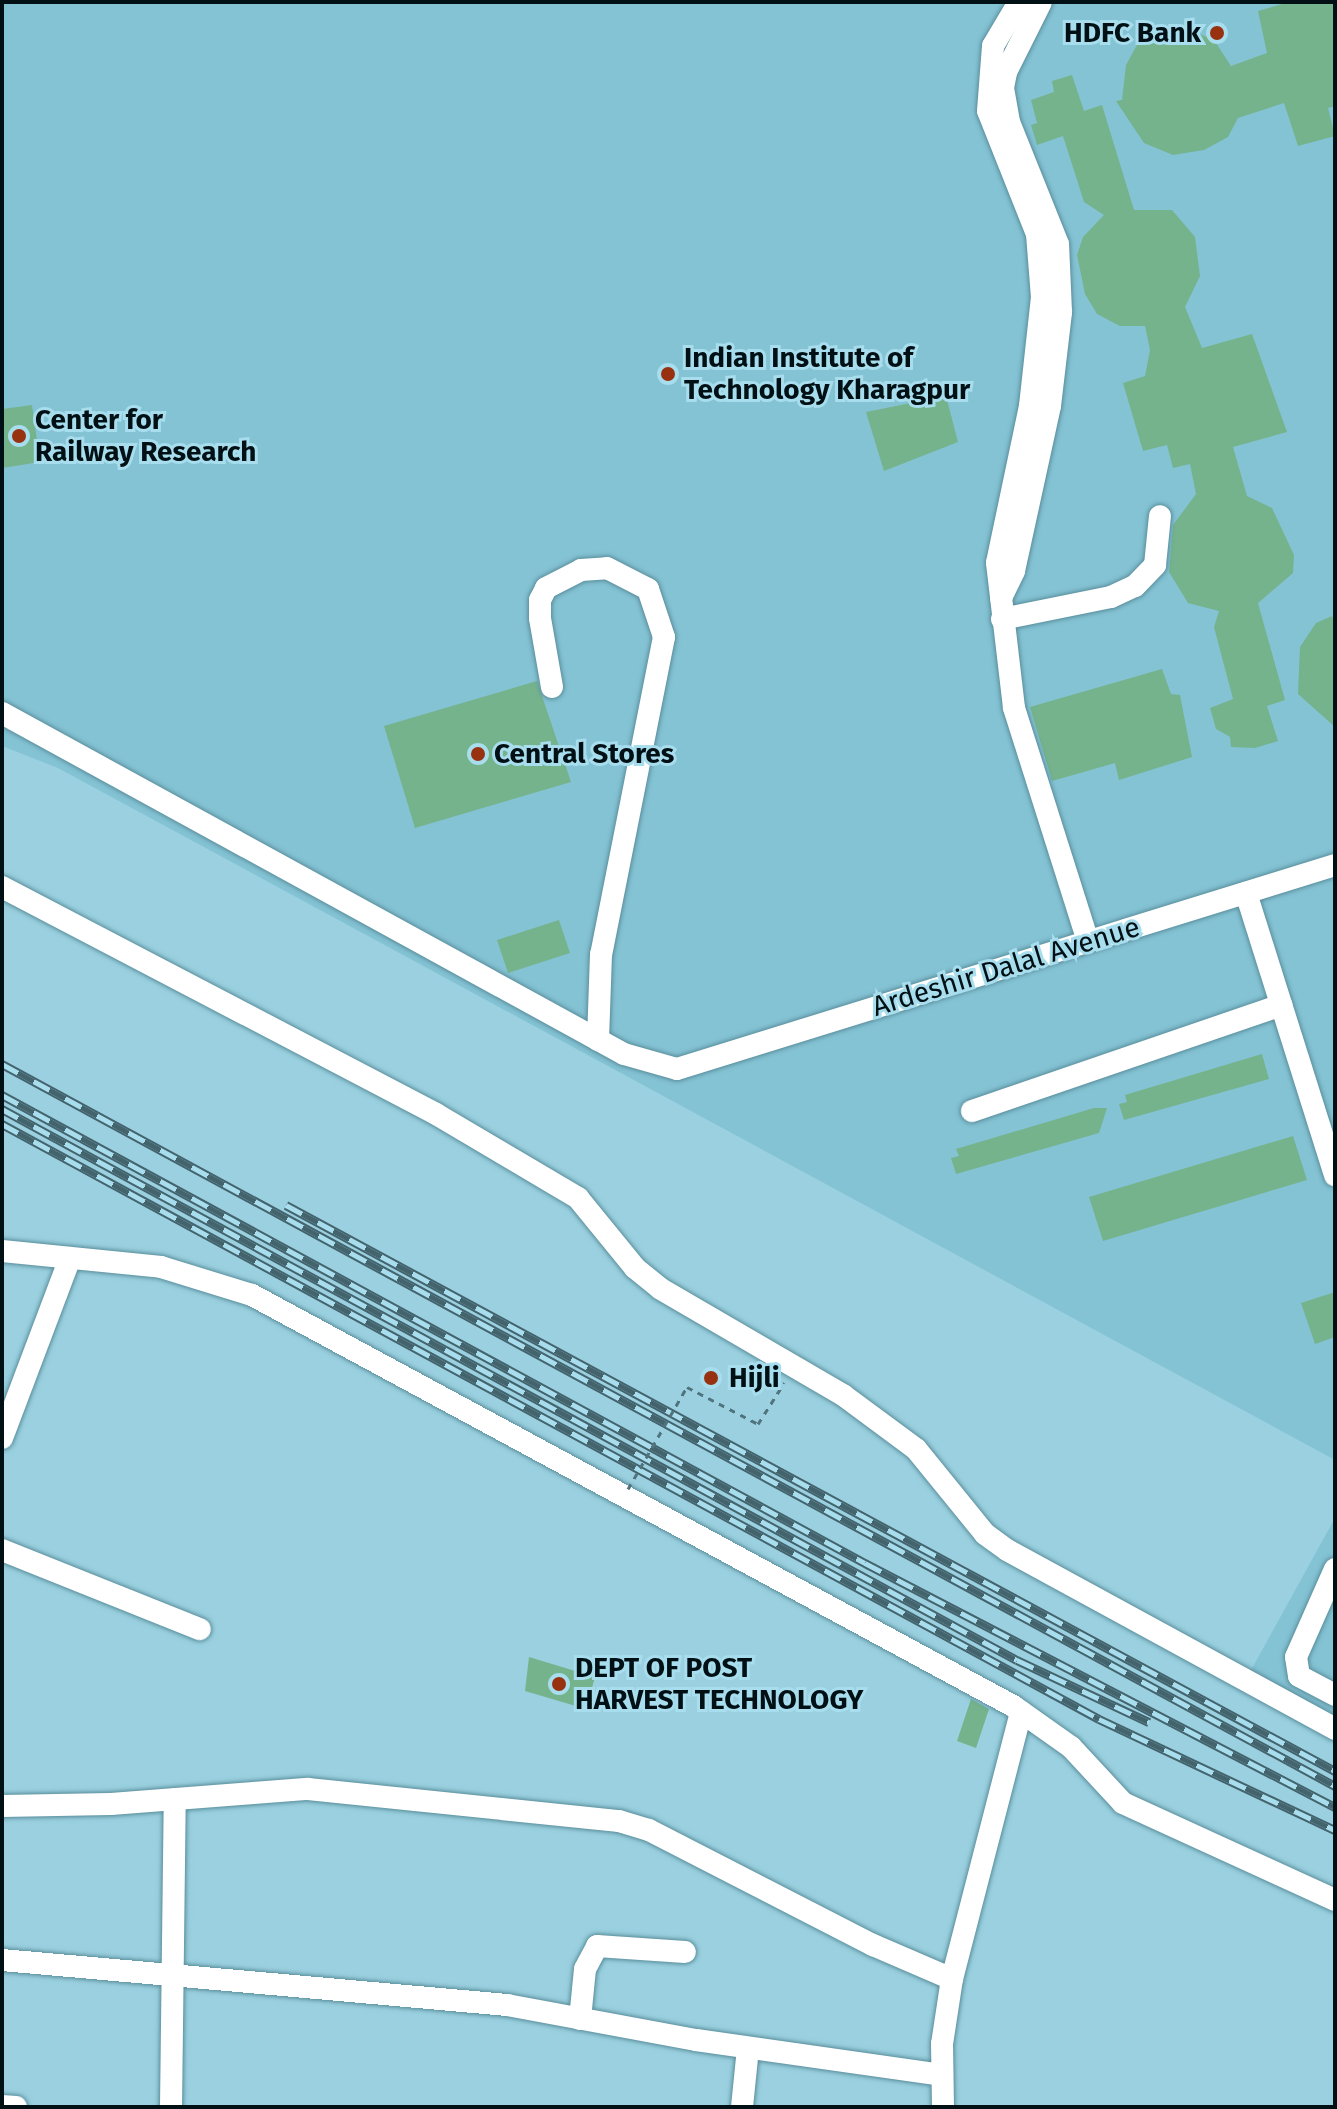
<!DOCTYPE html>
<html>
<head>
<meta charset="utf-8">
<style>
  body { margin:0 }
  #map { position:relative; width:1337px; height:2109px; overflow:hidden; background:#9ad0df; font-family:"Fira Sans",sans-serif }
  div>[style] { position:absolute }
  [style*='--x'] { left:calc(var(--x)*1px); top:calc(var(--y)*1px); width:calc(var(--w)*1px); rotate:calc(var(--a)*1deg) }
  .built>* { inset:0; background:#84c3d4 }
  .building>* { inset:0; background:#75b38d }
  .path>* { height:3px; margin-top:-1.5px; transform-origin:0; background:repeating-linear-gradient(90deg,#50737d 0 6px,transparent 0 12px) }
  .roads { filter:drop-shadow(0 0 2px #5a8e9c) drop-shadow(0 0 2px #5a8e9c) }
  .minor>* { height:22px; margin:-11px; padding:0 11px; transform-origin:11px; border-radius:11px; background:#fff }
  .rail>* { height:9px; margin-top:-4.5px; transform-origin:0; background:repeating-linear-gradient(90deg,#a7dded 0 18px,#43636d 0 36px); box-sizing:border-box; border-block:2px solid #43636d }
  .path-bridge>* { height:3px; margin-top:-1.5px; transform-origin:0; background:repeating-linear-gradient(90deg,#50737d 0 6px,transparent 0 12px) }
  .dots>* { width:22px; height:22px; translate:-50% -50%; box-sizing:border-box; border:4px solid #a7dded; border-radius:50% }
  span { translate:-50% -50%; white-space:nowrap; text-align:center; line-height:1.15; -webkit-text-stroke:6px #a7dded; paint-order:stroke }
  .poi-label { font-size:28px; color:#001015; font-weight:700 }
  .right { translate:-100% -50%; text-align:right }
  .left { translate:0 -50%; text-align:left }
  .street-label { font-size:28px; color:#001015 }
  .frame { position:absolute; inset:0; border:4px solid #001015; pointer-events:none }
</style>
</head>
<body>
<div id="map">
  <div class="built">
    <i style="clip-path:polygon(2px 2px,1335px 2px,1335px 1460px,58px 768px,2px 746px)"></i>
    <i style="clip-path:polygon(1335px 1518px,1335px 1715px,1250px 1672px)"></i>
  </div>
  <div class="building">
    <i style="clip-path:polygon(1289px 2px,1335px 2px,1335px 106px,1328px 108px,1335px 136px,1298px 146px,1284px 103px,1238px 118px,1228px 137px,1204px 150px,1173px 155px,1144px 143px,1116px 101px,1122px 100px,1126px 65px,1138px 43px,1155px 32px,1197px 33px,1214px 40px,1231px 66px,1267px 53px,1258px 11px)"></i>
    <i style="clip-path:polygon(1072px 75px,1084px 111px,1102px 105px,1134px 210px,1172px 210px,1195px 237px,1200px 276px,1185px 307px,1202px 348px,1252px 334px,1287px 432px,1233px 447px,1247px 496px,1272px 508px,1294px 555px,1293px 573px,1258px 603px,1285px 700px,1267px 706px,1278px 741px,1255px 748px,1231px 747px,1230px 737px,1216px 729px,1210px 708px,1233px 699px,1214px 627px,1219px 611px,1188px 603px,1169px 572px,1173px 525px,1196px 494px,1190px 464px,1173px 468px,1167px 445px,1143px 451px,1123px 383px,1145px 376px,1150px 350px,1145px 326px,1120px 326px,1097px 314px,1085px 294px,1077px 255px,1083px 237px,1104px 215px,1084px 202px,1063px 136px,1037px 145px,1031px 125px,1037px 123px,1031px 100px,1054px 92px,1052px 81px)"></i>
    <i style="clip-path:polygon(946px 396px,958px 442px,884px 471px,866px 412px)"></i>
    <i style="clip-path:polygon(32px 405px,40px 462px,2px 468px,2px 409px)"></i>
    <i style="clip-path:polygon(1332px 616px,1335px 626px,1335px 727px,1298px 694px,1300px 647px,1316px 623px)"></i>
    <i style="clip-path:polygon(1162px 669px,1171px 694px,1180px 695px,1192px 757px,1119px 780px,1115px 763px,1052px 781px,1030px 707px)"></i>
    <i style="clip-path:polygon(537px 681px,571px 782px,415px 828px,384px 726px)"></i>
    <i style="clip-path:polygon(559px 920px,570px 953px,508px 973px,497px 940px)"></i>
    <i style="clip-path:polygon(1262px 1054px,1269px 1079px,1124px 1120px,1119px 1104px,1127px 1102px,1125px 1095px)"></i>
    <i style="clip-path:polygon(1094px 1108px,1107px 1108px,1099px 1133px,956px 1174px,951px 1158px,959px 1156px,956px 1149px)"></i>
    <i style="clip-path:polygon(1293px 1136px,1307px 1180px,1103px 1241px,1089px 1197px)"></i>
    <i style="clip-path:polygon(1335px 1292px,1335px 1337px,1315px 1344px,1301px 1303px)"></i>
    <i style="clip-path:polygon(529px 1657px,595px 1677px,586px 1709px,525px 1691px)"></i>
    <i style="clip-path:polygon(971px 1699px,989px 1709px,976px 1748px,957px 1741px)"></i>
  </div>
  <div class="path">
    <i style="--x:687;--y:1387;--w:80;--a:27.5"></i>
    <i style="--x:758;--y:1424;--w:49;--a:-57.6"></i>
  </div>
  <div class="roads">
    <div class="minor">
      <i style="--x:1019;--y:2;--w:51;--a:120.6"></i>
      <i style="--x:993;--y:46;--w:65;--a:94.4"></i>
      <i style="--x:988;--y:111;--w:132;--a:68.3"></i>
      <i style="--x:1037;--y:234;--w:63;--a:85.5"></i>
      <i style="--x:1042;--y:297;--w:110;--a:96.3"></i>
      <i style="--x:1030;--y:406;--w:160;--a:101.9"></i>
      <i style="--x:997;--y:563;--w:146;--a:83.3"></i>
      <i style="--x:1014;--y:708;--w:244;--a:72.4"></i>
      <i style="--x:1001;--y:598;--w:30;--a:-64"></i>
      <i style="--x:1014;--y:571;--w:169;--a:-77.7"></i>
      <i style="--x:1050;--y:406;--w:95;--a:-83.3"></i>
      <i style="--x:1061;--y:312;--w:68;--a:-92.5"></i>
      <i style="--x:1058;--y:244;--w:131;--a:-111.9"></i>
      <i style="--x:1009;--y:122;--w:35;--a:-100"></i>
      <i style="--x:1003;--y:88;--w:16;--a:-79"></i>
      <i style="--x:1006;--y:72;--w:78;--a:-63.4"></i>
      <i style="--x:1002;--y:619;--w:111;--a:-11.4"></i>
      <i style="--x:1111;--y:597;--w:26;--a:-25"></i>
      <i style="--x:1135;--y:586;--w:29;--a:-46"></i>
      <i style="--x:1155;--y:565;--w:49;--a:-84.2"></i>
      <i style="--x:552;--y:687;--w:70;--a:-99.9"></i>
      <i style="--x:540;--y:618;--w:18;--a:-90"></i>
      <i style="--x:540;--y:600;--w:13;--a:-63"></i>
      <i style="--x:546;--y:588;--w:39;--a:-27"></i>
      <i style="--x:581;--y:570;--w:26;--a:-4"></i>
      <i style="--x:607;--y:568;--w:46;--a:27.1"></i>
      <i style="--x:648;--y:589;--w:51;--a:71.6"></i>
      <i style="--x:664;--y:637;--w:323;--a:101.2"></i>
      <i style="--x:601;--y:954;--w:86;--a:92"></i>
      <i style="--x:2;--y:713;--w:709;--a:28.73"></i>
      <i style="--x:624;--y:1054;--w:55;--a:15.8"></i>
      <i style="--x:677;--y:1069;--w:689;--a:-17.23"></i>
      <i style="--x:2;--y:887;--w:490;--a:27.6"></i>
      <i style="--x:436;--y:1114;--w:165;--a:30.6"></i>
      <i style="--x:578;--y:1198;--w:90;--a:50.8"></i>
      <i style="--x:635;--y:1268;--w:33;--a:39"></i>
      <i style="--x:661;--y:1289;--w:211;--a:30.2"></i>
      <i style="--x:843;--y:1395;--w:91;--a:36.5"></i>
      <i style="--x:916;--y:1449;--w:109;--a:50.9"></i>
      <i style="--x:985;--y:1534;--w:27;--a:36"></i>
      <i style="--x:1007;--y:1550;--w:374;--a:28.6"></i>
      <i style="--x:1246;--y:893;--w:296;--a:72.5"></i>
      <i style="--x:972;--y:1111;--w:327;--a:-18.9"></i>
      <i style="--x:2;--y:1251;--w:160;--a:5.7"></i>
      <i style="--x:161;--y:1267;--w:95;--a:17.1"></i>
      <i style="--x:252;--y:1295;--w:865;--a:28.37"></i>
      <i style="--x:1013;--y:1706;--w:71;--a:35.3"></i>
      <i style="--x:1071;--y:1747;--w:76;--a:47.1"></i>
      <i style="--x:1123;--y:1803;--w:233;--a:24.6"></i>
      <i style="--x:2;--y:1438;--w:192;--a:-69.3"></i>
      <i style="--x:2;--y:1550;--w:213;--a:21.8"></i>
      <i style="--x:1335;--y:1569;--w:96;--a:113.9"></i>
      <i style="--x:1296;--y:1657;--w:19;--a:81"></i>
      <i style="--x:1299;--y:1676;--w:41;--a:27.8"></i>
      <i style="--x:2;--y:1806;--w:109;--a:-1.1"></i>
      <i style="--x:111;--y:1804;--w:198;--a:-4.4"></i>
      <i style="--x:308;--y:1789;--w:313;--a:5.9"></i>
      <i style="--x:619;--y:1821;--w:31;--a:17"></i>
      <i style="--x:649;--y:1830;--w:252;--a:27.2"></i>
      <i style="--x:873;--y:1945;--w:86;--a:23.3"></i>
      <i style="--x:2;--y:1960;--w:507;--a:5.09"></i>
      <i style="--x:507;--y:2005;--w:192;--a:10.5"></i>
      <i style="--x:696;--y:2040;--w:248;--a:8.1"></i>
      <i style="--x:580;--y:2019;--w:50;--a:-84.3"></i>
      <i style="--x:585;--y:1969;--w:26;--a:-62"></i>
      <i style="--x:597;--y:1946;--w:88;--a:3.9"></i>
      <i style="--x:2;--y:2106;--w:14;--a:4"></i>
      <i style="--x:171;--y:2107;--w:308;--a:-89.3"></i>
      <i style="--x:742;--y:2107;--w:59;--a:-84.2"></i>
      <i style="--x:943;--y:2107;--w:63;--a:-90.9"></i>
      <i style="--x:942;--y:2044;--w:66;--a:-81.3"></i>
      <i style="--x:952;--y:1979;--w:276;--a:-75.5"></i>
    </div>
  </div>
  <div class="rail">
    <i style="--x:2;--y:1064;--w:1516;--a:28.44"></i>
    <i style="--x:2;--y:1095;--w:982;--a:28.47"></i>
    <i style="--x:865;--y:1563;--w:530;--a:27.44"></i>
    <i style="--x:2;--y:1109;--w:1155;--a:28.5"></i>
    <i style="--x:1017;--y:1660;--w:146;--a:25.2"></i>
    <i style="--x:2;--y:1124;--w:1248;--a:28.47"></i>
    <i style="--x:1099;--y:1719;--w:261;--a:25.2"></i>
    <i style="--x:286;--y:1205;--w:1192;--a:28.35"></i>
  </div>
  <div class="path-bridge">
    <i style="--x:628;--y:1489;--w:118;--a:-60"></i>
  </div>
  <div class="dots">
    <i style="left:1217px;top:33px;background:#983110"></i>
    <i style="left:668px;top:374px;background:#983110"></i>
    <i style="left:19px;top:436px;background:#983110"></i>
    <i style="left:478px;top:754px;background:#983110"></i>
    <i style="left:711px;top:1378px;background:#983110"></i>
    <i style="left:559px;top:1684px;background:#983110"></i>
  </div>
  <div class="poi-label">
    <span class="right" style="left:1201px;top:33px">HDFC Bank</span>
    <span class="left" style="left:684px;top:374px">Indian Institute of<br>Technology Kharagpur</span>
    <span class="left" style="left:35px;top:436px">Center for<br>Railway Research</span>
    <span class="left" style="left:494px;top:754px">Central Stores</span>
    <span class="left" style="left:729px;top:1378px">Hijli</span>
    <span class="left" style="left:575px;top:1684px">DEPT OF POST<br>HARVEST TECHNOLOGY</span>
  </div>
  <div class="street-label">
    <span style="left:1006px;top:967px;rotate:-17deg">Ardeshir Dalal Avenue</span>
  </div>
  <div class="frame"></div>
</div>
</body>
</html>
